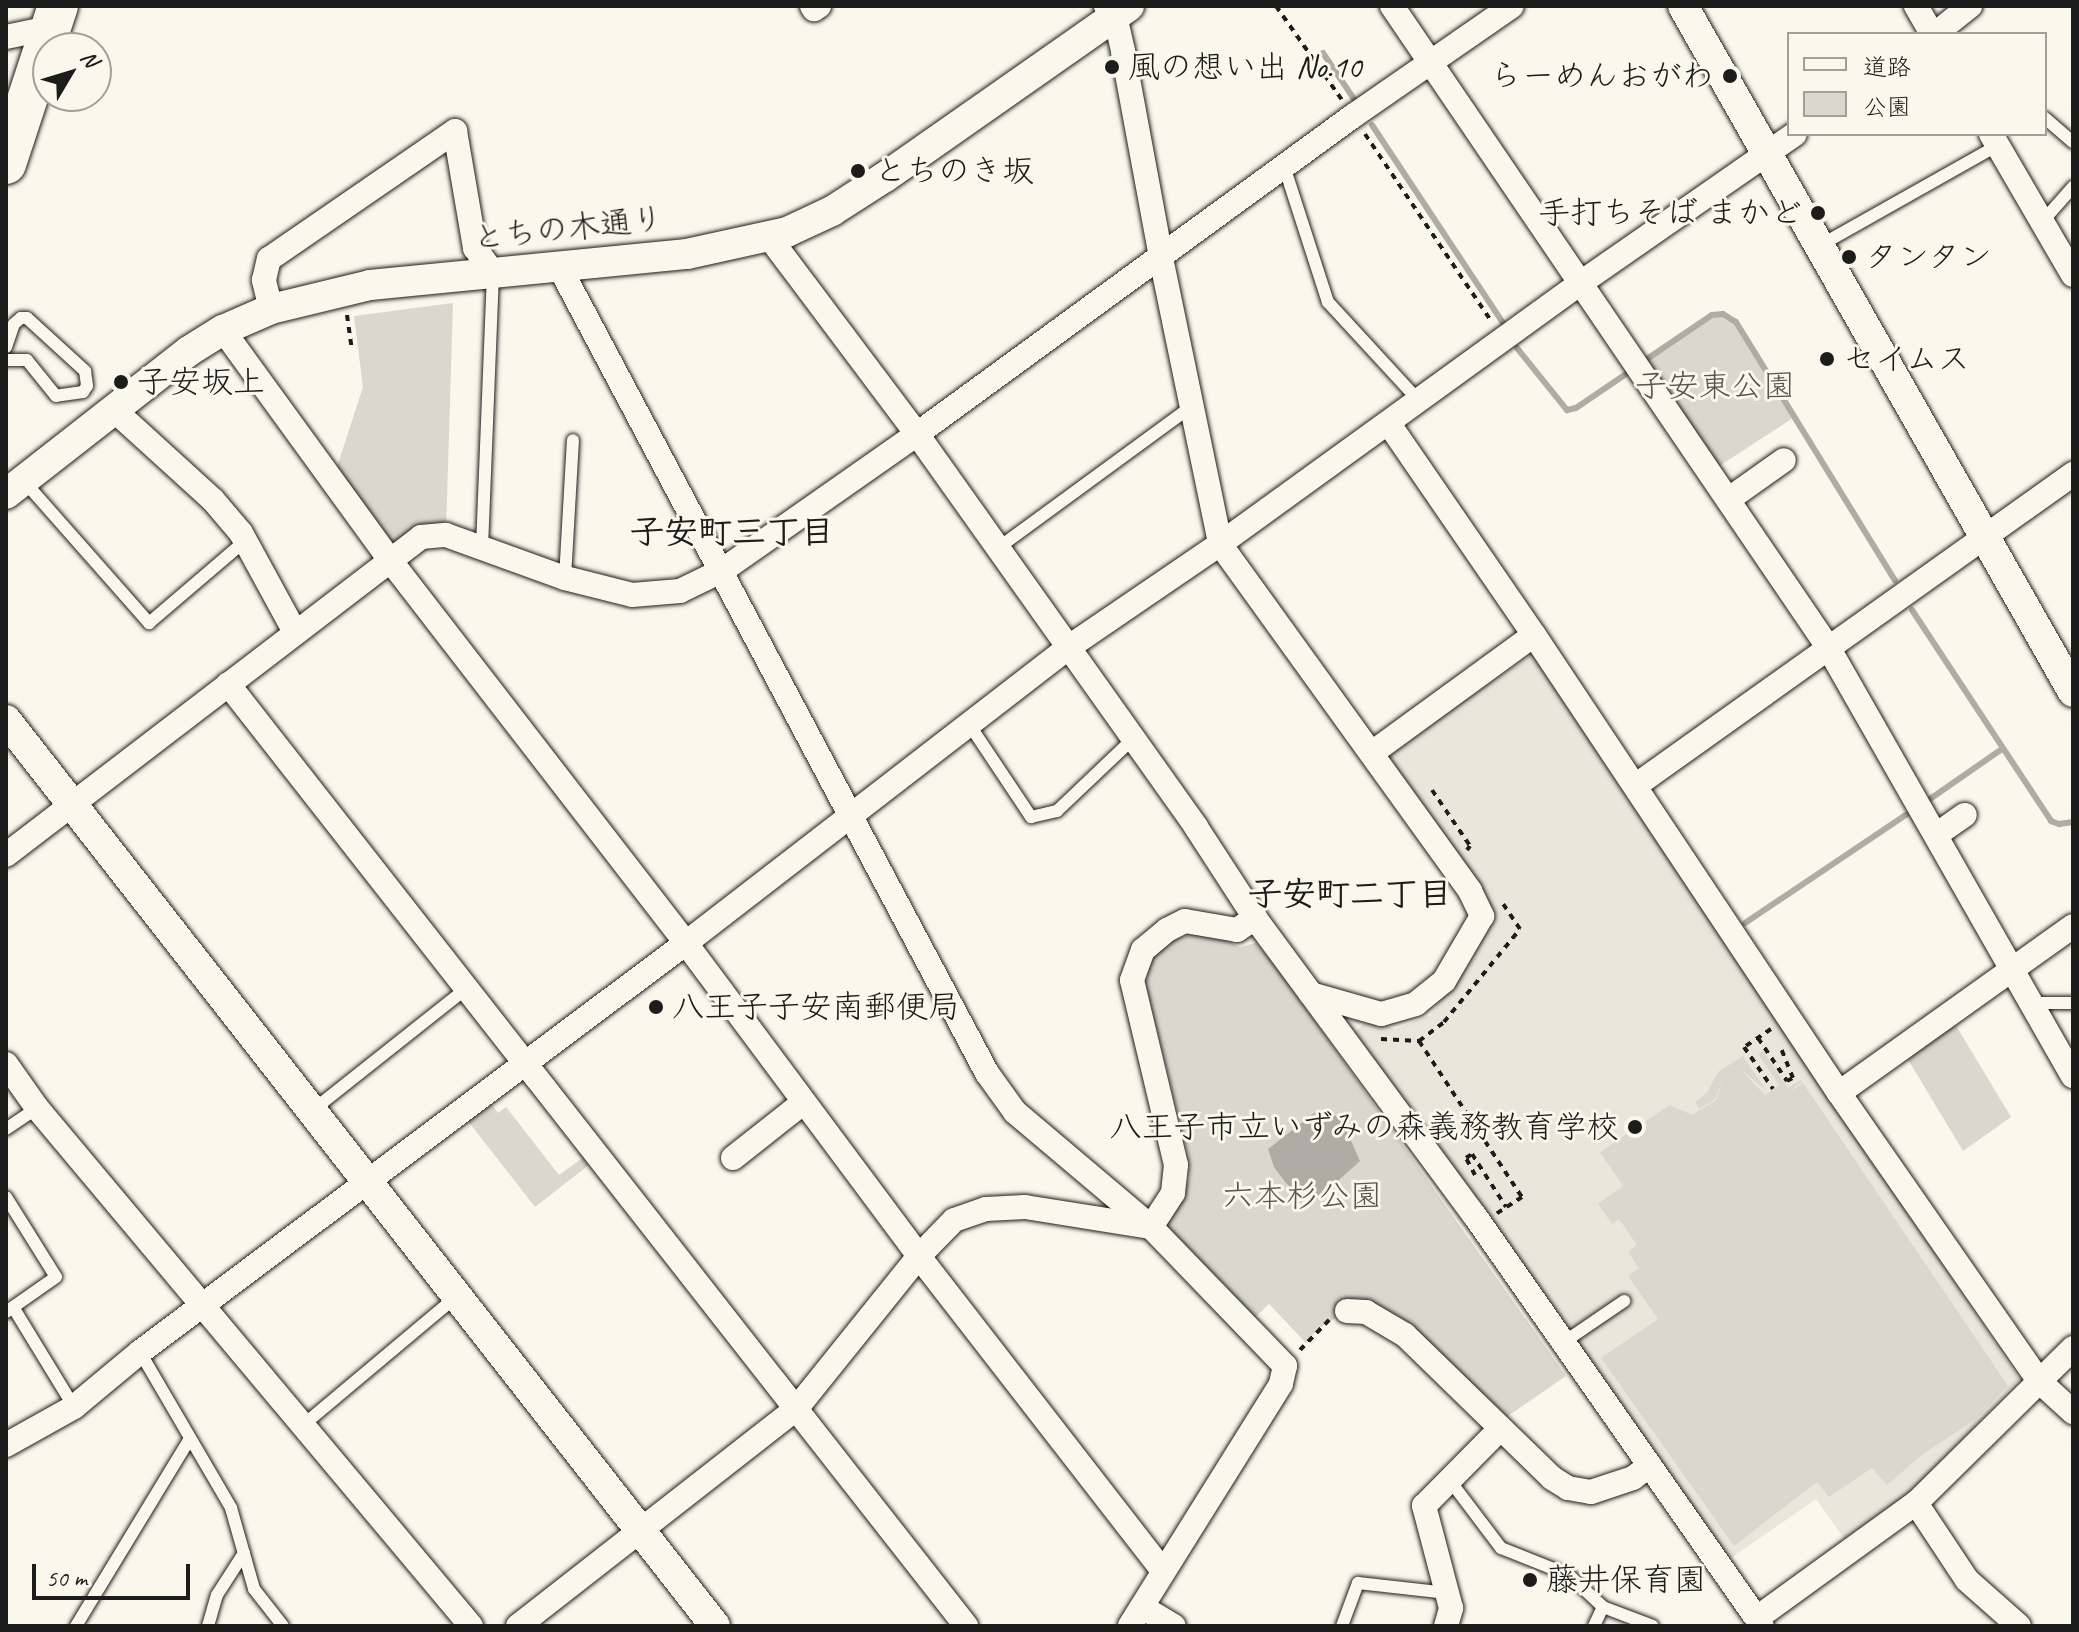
<!DOCTYPE html>
<html>
<head>
<meta charset="utf-8">
<style>
  body { margin:0 }
  #map { position:relative; width:2079px; height:1632px; overflow:hidden; background:#fbf7ec; font-family:Caveat,"Klee One",sans-serif }
  div>[style] { position:absolute }
  [style*='--x'] { left:calc(var(--x)*1px); top:calc(var(--y)*1px); width:calc(var(--w)*1px); rotate:calc(var(--a)*1deg) }
  .built>* { inset:0; background:#eae6dc }
  .green>* { inset:0; background:#dad7ce }
  .water>* { inset:0; background:#afaca5 }
  .stream>* { height:6px; margin:-3px; padding:0 3px; transform-origin:3px; border-radius:3px; background:#afaca5 }
  .path>* { height:4px; margin-top:-2px; transform-origin:0; background:repeating-linear-gradient(90deg,#1c1c1c 0 6px,transparent 0 12px) }
  .roads { filter:drop-shadow(0 0 2px #1c1c1c) drop-shadow(0 0 2px #1c1c1c) }
  .service>* { height:12px; margin:-6px; padding:0 6px; transform-origin:6px; border-radius:6px; background:#fbf7ec }
  .minor>* { height:24px; margin:-12px; padding:0 12px; transform-origin:12px; border-radius:12px; background:#fbf7ec }
  .tertiary>* { height:30px; margin:-15px; padding:0 15px; transform-origin:15px; border-radius:15px; background:#fbf7ec }
  .trunk>* { height:40px; margin:-20px; padding:0 20px; transform-origin:20px; border-radius:20px; background:#fbf7ec }
  .dots>* { width:22px; height:22px; translate:-50% -50%; box-sizing:border-box; border:4px solid #fbf7ec; border-radius:50% }
  span { translate:-50% -50%; white-space:nowrap; text-align:center; line-height:1.15; -webkit-text-stroke:6px #fbf7ec; paint-order:stroke }
  .poi-label { font-size:32px; color:#1c1c1c }
  .left { translate:0 -50%; text-align:left }
  .right { translate:-100% -50%; text-align:right }
  .street-label { font-size:32px; color:#1c1c1c }
  .park-label { font-size:32px; color:#555451 }
  .neighbourhood-label { font-size:34px; color:#1c1c1c; font-weight:700 }
  .frame { position:absolute; inset:0; border:8px solid #1c1c1c; pointer-events:none }
  .legend { position:absolute; left:1787px; top:32px; width:260px; height:104px; box-sizing:border-box; background:#fbf7ec; border:2px solid #a29f99; margin:0; padding:10px 14px; list-style:none; font-size:24px; color:#1c1c1c }
  .legend li { display:flex; align-items:center; gap:16px; height:40px }
  .legend b { width:40px; border:2px solid #a29f99 }
  .north { position:absolute; left:32px; top:32px; width:80px; height:80px; box-sizing:border-box; background:#fbf7ec; border:2px solid #a29f99; border-radius:50%; rotate:52deg; font-size:22px; font-weight:700; line-height:32px; text-align:center; color:#1c1c1c }
  .north::after { content:''; display:block; margin:auto; width:28px; height:36px; background:#1c1c1c; clip-path:polygon(50% 0,100% 100%,50% 72%,0 100%) }
  .scale { position:absolute; left:32px; top:1564px; width:158px; height:36px; box-sizing:border-box; border:4px solid #1c1c1c; border-top:0; padding-left:10px; font-size:24px; line-height:28px; white-space:nowrap; color:#1c1c1c; -webkit-text-stroke:6px #fbf7ec; paint-order:stroke }
</style>
</head>
<body>
<div id="map">
  <div class="built">
    <i style="clip-path:polygon(1533px 654px,2019px 1379px,1909px 1496px,1846px 1541px,1816px 1499px,1727px 1561px,1353px 1034px,1368px 1019px,1395px 1029px,1431px 1015px,1496px 914px,1386px 753px)"></i>
  </div>
  <div class="green">
    <i style="clip-path:polygon(453px 303px,446px 531px,406px 544px,389px 544px,336px 470px,363px 387px,354px 316px)"></i>
    <i style="clip-path:polygon(1723px 314px,1736px 322px,1796px 416px,1710px 472px,1639px 365px,1712px 315px)"></i>
    <i style="clip-path:polygon(1195px 934px,1212px 934px,1240px 947px,1256px 943px,1276px 966px,1566px 1376px,1495px 1425px,1405px 1335px,1347px 1311px,1319px 1328px,1306px 1343px,1269px 1304px,1246px 1326px,1155px 1231px,1182px 1197px,1189px 1179px,1189px 1159px,1146px 984px,1147px 971px,1153px 957px,1175px 939px)"></i>
    <i style="clip-path:polygon(1949px 1014px,2011px 1117px,1963px 1151px,1901px 1048px)"></i>
    <i style="clip-path:polygon(1763px 1051px,1788px 1088px,1800px 1080px,1802px 1082px,1785px 1095px,1803px 1083px,2008px 1386px,1976px 1419px,1923px 1454px,1887px 1485px,1872px 1468px,1829px 1497px,1817px 1482px,1734px 1546px,1601px 1358px,1658px 1319px,1628px 1276px,1639px 1268px,1628px 1252px,1637px 1245px,1619px 1219px,1612px 1224px,1598px 1204px,1623px 1186px,1600px 1152px,1670px 1105px,1692px 1115px,1716px 1100px,1723px 1080px,1715px 1099px,1699px 1109px,1695px 1102px,1707px 1093px,1718px 1072px,1743px 1056px,1766px 1090px,1740px 1069px,1765px 1095px,1779px 1085px,1758px 1054px)"></i>
    <i style="clip-path:polygon(491px 1103px,498px 1113px,506px 1107px,559px 1175px,588px 1154px,594px 1161px,535px 1207px,468px 1121px)"></i>
  </div>
  <div class="water">
    <i style="clip-path:polygon(1318px 1110px,1332px 1112px,1344px 1125px,1360px 1161px,1312px 1204px,1304px 1201px,1285px 1182px,1274px 1167px,1268px 1149px)"></i>
  </div>
  <div class="stream">
    <i style="--x:1323;--y:53;--w:55;--a:56"></i>
    <i style="--x:1372;--y:125;--w:237;--a:56.5"></i>
    <i style="--x:1517;--y:348;--w:80;--a:51.1"></i>
    <i style="--x:1567;--y:410;--w:9;--a:-13"></i>
    <i style="--x:1576;--y:408;--w:60;--a:-34.2"></i>
    <i style="--x:1644;--y:361;--w:82;--a:-34.1"></i>
    <i style="--x:1712;--y:315;--w:11;--a:-5"></i>
    <i style="--x:1723;--y:314;--w:15;--a:32"></i>
    <i style="--x:1736;--y:322;--w:303;--a:58.4"></i>
    <i style="--x:1912;--y:610;--w:253;--a:56.6"></i>
    <i style="--x:2051;--y:821;--w:9;--a:21"></i>
    <i style="--x:2059;--y:824;--w:14;--a:-8"></i>
    <i style="--x:1930;--y:799;--w:88;--a:-34.8"></i>
    <i style="--x:1745;--y:923;--w:194;--a:-33.9"></i>
  </div>
  <div class="path">
    <i style="--x:1276;--y:6;--w:115;--a:54.9"></i>
    <i style="--x:1365;--y:134;--w:227;--a:56"></i>
    <i style="--x:347;--y:315;--w:34;--a:82"></i>
    <i style="--x:1432;--y:790;--w:68;--a:55.8"></i>
    <i style="--x:1470;--y:846;--w:5;--a:127"></i>
    <i style="--x:1771;--y:1029;--w:32;--a:146"></i>
    <i style="--x:1744;--y:1047;--w:51;--a:55.4"></i>
    <i style="--x:1758;--y:1038;--w:52;--a:56"></i>
    <i style="--x:1787;--y:1081;--w:7;--a:-27"></i>
    <i style="--x:1793;--y:1078;--w:31;--a:-112"></i>
    <i style="--x:1381;--y:1039;--w:38;--a:3"></i>
    <i style="--x:1419;--y:1041;--w:187;--a:56.6"></i>
    <i style="--x:1522;--y:1197;--w:30;--a:147"></i>
    <i style="--x:1419;--y:1041;--w:31;--a:-37"></i>
    <i style="--x:1444;--y:1022;--w:120;--a:-50.7"></i>
    <i style="--x:1520;--y:929;--w:30;--a:-124"></i>
    <i style="--x:1475;--y:1175;--w:19;--a:-118"></i>
    <i style="--x:1466;--y:1158;--w:7;--a:-34"></i>
    <i style="--x:1472;--y:1154;--w:63;--a:57.3"></i>
    <i style="--x:1300;--y:1350;--w:42;--a:-46"></i>
  </div>
  <div class="roads">
    <div class="service">
      <i style="--x:2045;--y:118;--w:37;--a:41"></i>
      <i style="--x:1284;--y:166;--w:143;--a:72.1"></i>
      <i style="--x:1328;--y:302;--w:134;--a:47.4"></i>
      <i style="--x:2042;--y:222;--w:47;--a:-48.5"></i>
      <i style="--x:1819;--y:246;--w:206;--a:-29.4"></i>
      <i style="--x:6;--y:347;--w:24;--a:-71"></i>
      <i style="--x:14;--y:324;--w:9;--a:-41"></i>
      <i style="--x:21;--y:318;--w:6;--a:0"></i>
      <i style="--x:27;--y:318;--w:79;--a:42.4"></i>
      <i style="--x:85;--y:371;--w:15;--a:82"></i>
      <i style="--x:87;--y:386;--w:7;--a:124"></i>
      <i style="--x:83;--y:392;--w:27;--a:172"></i>
      <i style="--x:56;--y:396;--w:46;--a:-128.9"></i>
      <i style="--x:27;--y:360;--w:21;--a:180"></i>
      <i style="--x:23;--y:480;--w:191;--a:48.6"></i>
      <i style="--x:149;--y:623;--w:126;--a:-40.5"></i>
      <i style="--x:482;--y:547;--w:274;--a:-87.7"></i>
      <i style="--x:998;--y:548;--w:239;--a:-36.2"></i>
      <i style="--x:565;--y:578;--w:138;--a:-86.7"></i>
      <i style="--x:969;--y:724;--w:112;--a:56.3"></i>
      <i style="--x:1031;--y:817;--w:27;--a:-13"></i>
      <i style="--x:1057;--y:811;--w:105;--a:-43.5"></i>
      <i style="--x:2030;--y:1003;--w:43;--a:0"></i>
      <i style="--x:313;--y:1110;--w:198;--a:-38.4"></i>
      <i style="--x:6;--y:1129;--w:37;--a:-34"></i>
      <i style="--x:6;--y:1197;--w:94;--a:58"></i>
      <i style="--x:56;--y:1277;--w:61;--a:145"></i>
      <i style="--x:13;--y:1307;--w:117;--a:58.6"></i>
      <i style="--x:1564;--y:1342;--w:73;--a:-34.3"></i>
      <i style="--x:140;--y:1352;--w:181;--a:59.7"></i>
      <i style="--x:231;--y:1508;--w:84;--a:74.1"></i>
      <i style="--x:254;--y:1589;--w:47;--a:51.9"></i>
      <i style="--x:302;--y:1426;--w:202;--a:-40"></i>
      <i style="--x:1451;--y:1482;--w:83;--a:52.9"></i>
      <i style="--x:1501;--y:1548;--w:73;--a:21.7"></i>
      <i style="--x:1569;--y:1575;--w:47;--a:43.3"></i>
      <i style="--x:1603;--y:1607;--w:53;--a:20.8"></i>
      <i style="--x:76;--y:1626;--w:218;--a:-58.7"></i>
      <i style="--x:208;--y:1626;--w:32;--a:-74"></i>
      <i style="--x:217;--y:1595;--w:50;--a:-57.3"></i>
      <i style="--x:1342;--y:1626;--w:46;--a:-69.6"></i>
      <i style="--x:1358;--y:1583;--w:90;--a:6.4"></i>
      <i style="--x:1594;--y:1626;--w:21;--a:-65"></i>
    </div>
    <div class="minor">
      <i style="--x:812;--y:6;--w:4;--a:56"></i>
      <i style="--x:814;--y:9;--w:6;--a:-31"></i>
      <i style="--x:1106;--y:6;--w:13;--a:48"></i>
      <i style="--x:1115;--y:16;--w:37;--a:77"></i>
      <i style="--x:1123;--y:52;--w:209;--a:79.5"></i>
      <i style="--x:1161;--y:258;--w:292;--a:78.3"></i>
      <i style="--x:1220;--y:544;--w:428;--a:54.2"></i>
      <i style="--x:1470;--y:891;--w:28;--a:64"></i>
      <i style="--x:1482;--y:916;--w:75;--a:120.3"></i>
      <i style="--x:1444;--y:981;--w:36;--a:141"></i>
      <i style="--x:1416;--y:1004;--w:36;--a:164"></i>
      <i style="--x:1381;--y:1014;--w:73;--a:-164.1"></i>
      <i style="--x:1392;--y:6;--w:775;--a:55.78"></i>
      <i style="--x:1828;--y:647;--w:494;--a:60.3"></i>
      <i style="--x:1916;--y:6;--w:32;--a:60"></i>
      <i style="--x:1935;--y:34;--w:45;--a:-38.7"></i>
      <i style="--x:6;--y:37;--w:44;--a:-11.8"></i>
      <i style="--x:1991;--y:134;--w:163;--a:59.8"></i>
      <i style="--x:769;--y:237;--w:246;--a:53.1"></i>
      <i style="--x:917;--y:434;--w:482;--a:54.6"></i>
      <i style="--x:1196;--y:827;--w:108;--a:57"></i>
      <i style="--x:1255;--y:918;--w:370;--a:53.6"></i>
      <i style="--x:1475;--y:1216;--w:500;--a:55.01"></i>
      <i style="--x:560;--y:268;--w:911;--a:62.06"></i>
      <i style="--x:987;--y:1073;--w:48;--a:54.3"></i>
      <i style="--x:1015;--y:1112;--w:178;--a:40.2"></i>
      <i style="--x:1151;--y:1227;--w:193;--a:46"></i>
      <i style="--x:1285;--y:1366;--w:18;--a:103"></i>
      <i style="--x:1281;--y:1384;--w:285;--a:122"></i>
      <i style="--x:271;--y:309;--w:30;--a:-104"></i>
      <i style="--x:264;--y:280;--w:22;--a:-77"></i>
      <i style="--x:269;--y:259;--w:226;--a:-34.5"></i>
      <i style="--x:455;--y:131;--w:119;--a:80.3"></i>
      <i style="--x:475;--y:248;--w:31;--a:54"></i>
      <i style="--x:113;--y:409;--w:135;--a:42.3"></i>
      <i style="--x:213;--y:500;--w:43;--a:49.7"></i>
      <i style="--x:241;--y:533;--w:113;--a:61.4"></i>
      <i style="--x:1389;--y:424;--w:256;--a:55.5"></i>
      <i style="--x:1534;--y:635;--w:550;--a:56.34"></i>
      <i style="--x:1839;--y:1093;--w:352;--a:55.2"></i>
      <i style="--x:2040;--y:1382;--w:45;--a:42.3"></i>
      <i style="--x:1729;--y:499;--w:67;--a:-35.3"></i>
      <i style="--x:228;--y:684;--w:1197;--a:51.92"></i>
      <i style="--x:1372;--y:753;--w:200;--a:-36.1"></i>
      <i style="--x:1635;--y:786;--w:538;--a:-35.46"></i>
      <i style="--x:1936;--y:835;--w:35;--a:-35"></i>
      <i style="--x:6;--y:855;--w:523;--a:-37.46"></i>
      <i style="--x:421;--y:537;--w:25;--a:-5"></i>
      <i style="--x:446;--y:535;--w:127;--a:19.9"></i>
      <i style="--x:565;--y:578;--w:69;--a:14.2"></i>
      <i style="--x:632;--y:595;--w:48;--a:-4.8"></i>
      <i style="--x:680;--y:591;--w:48;--a:-26"></i>
      <i style="--x:723;--y:570;--w:237;--a:-35"></i>
      <i style="--x:917;--y:434;--w:540;--a:-36.11"></i>
      <i style="--x:1353;--y:116;--w:193;--a:-34.7"></i>
      <i style="--x:6;--y:1064;--w:54;--a:54.8"></i>
      <i style="--x:37;--y:1108;--w:676;--a:50.04"></i>
      <i style="--x:1839;--y:1093;--w:287;--a:-35.5"></i>
      <i style="--x:733;--y:1158;--w:90;--a:-38.3"></i>
      <i style="--x:1347;--y:1311;--w:19;--a:3"></i>
      <i style="--x:1366;--y:1312;--w:45;--a:30.5"></i>
      <i style="--x:1405;--y:1335;--w:205;--a:44.2"></i>
      <i style="--x:1552;--y:1478;--w:19;--a:32"></i>
      <i style="--x:1568;--y:1488;--w:23;--a:10"></i>
      <i style="--x:1591;--y:1492;--w:44;--a:-18.4"></i>
      <i style="--x:1633;--y:1478;--w:21;--a:-37"></i>
      <i style="--x:6;--y:1445;--w:78;--a:-29.2"></i>
      <i style="--x:74;--y:1407;--w:86;--a:-39.8"></i>
      <i style="--x:140;--y:1352;--w:682;--a:-36.84"></i>
      <i style="--x:686;--y:943;--w:484;--a:-127.7"></i>
      <i style="--x:390;--y:560;--w:284;--a:-126"></i>
      <i style="--x:1916;--y:1503;--w:92;--a:56.5"></i>
      <i style="--x:1967;--y:1580;--w:69;--a:41.5"></i>
      <i style="--x:1163;--y:1571;--w:398;--a:-127.8"></i>
      <i style="--x:919;--y:1256;--w:390;--a:-126.7"></i>
      <i style="--x:686;--y:943;--w:484;--a:-37.7"></i>
      <i style="--x:1069;--y:647;--w:183;--a:-34.3"></i>
      <i style="--x:1220;--y:544;--w:447;--a:-35.9"></i>
      <i style="--x:1582;--y:282;--w:259;--a:-34.8"></i>
      <i style="--x:1142;--y:1607;--w:37;--a:31"></i>
      <i style="--x:1757;--y:1618;--w:196;--a:-35.9"></i>
      <i style="--x:1916;--y:1503;--w:221;--a:-44.6"></i>
      <i style="--x:518;--y:1626;--w:353;--a:-38"></i>
      <i style="--x:796;--y:1409;--w:196;--a:-51.2"></i>
      <i style="--x:919;--y:1256;--w:50;--a:-45.8"></i>
      <i style="--x:954;--y:1220;--w:34;--a:-19"></i>
      <i style="--x:986;--y:1209;--w:39;--a:-3"></i>
      <i style="--x:1025;--y:1207;--w:128;--a:9"></i>
      <i style="--x:1151;--y:1227;--w:40;--a:-57.1"></i>
      <i style="--x:1173;--y:1193;--w:28;--a:-84"></i>
      <i style="--x:1176;--y:1165;--w:190;--a:-103.4"></i>
      <i style="--x:1132;--y:980;--w:32;--a:-70"></i>
      <i style="--x:1143;--y:950;--w:31;--a:-40"></i>
      <i style="--x:1167;--y:930;--w:20;--a:-27"></i>
      <i style="--x:1185;--y:921;--w:53;--a:9.8"></i>
      <i style="--x:1237;--y:930;--w:22;--a:-34"></i>
      <i style="--x:1446;--y:1626;--w:19;--a:-74"></i>
      <i style="--x:1451;--y:1608;--w:106;--a:-104.8"></i>
      <i style="--x:1424;--y:1506;--w:108;--a:-45.4"></i>
    </div>
    <div class="tertiary">
      <i style="--x:1683;--y:6;--w:789;--a:60.38"></i>
      <i style="--x:6;--y:494;--w:232;--a:-38"></i>
      <i style="--x:189;--y:351;--w:40;--a:-32"></i>
      <i style="--x:223;--y:330;--w:52;--a:-23.6"></i>
      <i style="--x:271;--y:309;--w:102;--a:-13.6"></i>
      <i style="--x:370;--y:285;--w:319;--a:-5.6"></i>
      <i style="--x:687;--y:254;--w:102;--a:-12.4"></i>
      <i style="--x:787;--y:232;--w:50;--a:-25"></i>
      <i style="--x:832;--y:211;--w:63;--a:-32.7"></i>
      <i style="--x:885;--y:177;--w:298;--a:-35"></i>
      <i style="--x:6;--y:720;--w:1150;--a:51.95"></i>
    </div>
    <div class="trunk">
      <i style="--x:6;--y:164;--w:166;--a:-71.8"></i>
    </div>
  </div>
  <div class="dots">
    <i style="left:1112px;top:67px;background:#1c1c1c"></i>
    <i style="left:1730px;top:76px;background:#1c1c1c"></i>
    <i style="left:858px;top:171px;background:#1c1c1c"></i>
    <i style="left:1818px;top:213px;background:#1c1c1c"></i>
    <i style="left:1849px;top:257px;background:#1c1c1c"></i>
    <i style="left:1827px;top:359px;background:#1c1c1c"></i>
    <i style="left:121px;top:382px;background:#1c1c1c"></i>
    <i style="left:656px;top:1007px;background:#1c1c1c"></i>
    <i style="left:1635px;top:1127px;background:#1c1c1c"></i>
    <i style="left:1530px;top:1580px;background:#1c1c1c"></i>
  </div>
  <div class="poi-label">
    <span class="left" style="left:1128px;top:67px">風の想い出 No.10</span>
    <span class="right" style="left:1714px;top:76px">らーめんおがわ</span>
    <span class="left" style="left:874px;top:171px">とちのき坂</span>
    <span class="right" style="left:1802px;top:213px">手打ちそば まかど</span>
    <span class="left" style="left:1865px;top:257px">タンタン</span>
    <span class="left" style="left:1843px;top:359px">セイムス</span>
    <span class="left" style="left:137px;top:382px">子安坂上</span>
    <span class="left" style="left:672px;top:1007px">八王子子安南郵便局</span>
    <span class="right" style="left:1619px;top:1127px">八王子市立いずみの森義務教育学校</span>
    <span class="left" style="left:1546px;top:1580px">藤井保育園</span>
  </div>
  <div class="street-label">
    <span style="left:568px;top:229px;rotate:-6deg">とちの木通り</span>
  </div>
  <div class="park-label">
    <span style="left:1715px;top:386px">子安東公園</span>
    <span style="left:1302px;top:1196px">六本杉公園</span>
  </div>
  <div class="neighbourhood-label">
    <span style="left:732px;top:532px">子安町三丁目</span>
    <span style="left:1350px;top:894px">子安町二丁目</span>
  </div>
  <div class="frame"></div>
  <ul class="legend">
  <li><b style="height:10px;background:#fbf7ec"></b>道路</li>
  <li><b style="height:22px;background:#dad7ce"></b>公園</li>
  </ul>
  <div class="north">N</div>
  <div class="scale">50 m</div>
</div>
</body>
</html>
